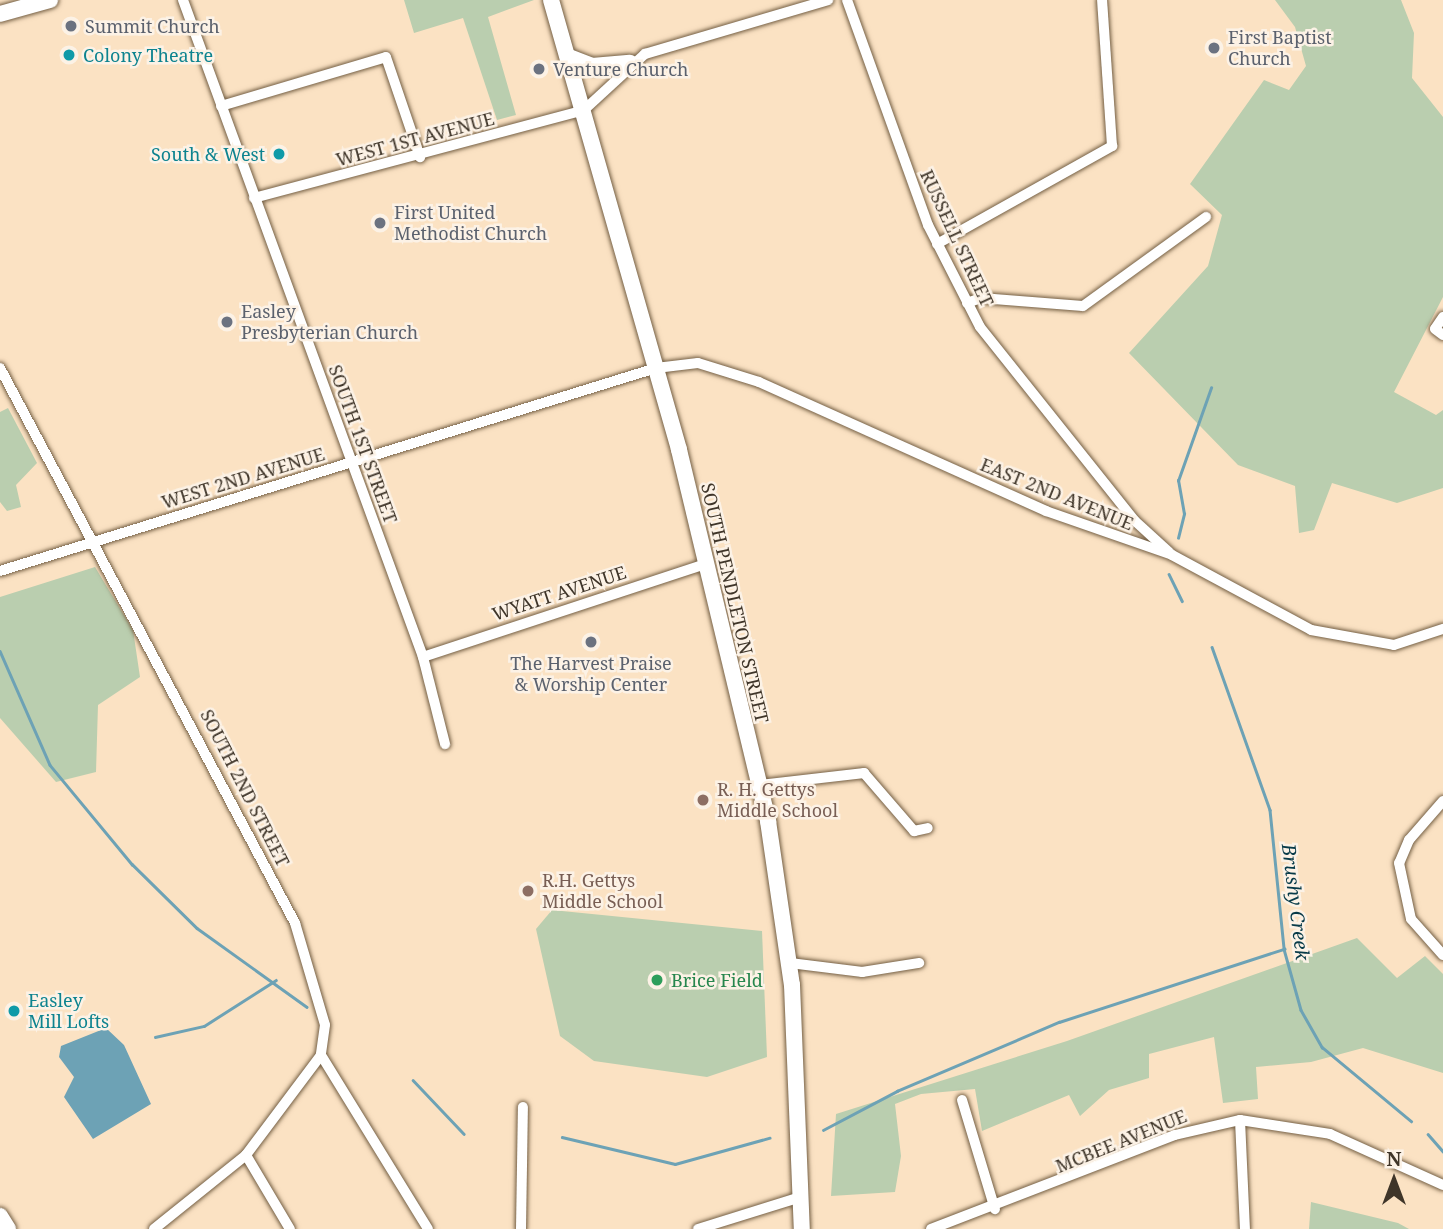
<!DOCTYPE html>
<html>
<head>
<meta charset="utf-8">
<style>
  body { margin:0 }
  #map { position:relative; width:1443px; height:1229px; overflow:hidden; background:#fbe2c3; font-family:"Noto Serif",serif }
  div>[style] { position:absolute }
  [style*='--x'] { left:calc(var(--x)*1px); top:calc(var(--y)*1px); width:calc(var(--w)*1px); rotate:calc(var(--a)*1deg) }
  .green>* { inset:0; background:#baceaf }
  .water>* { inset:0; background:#6da2b5 }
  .stream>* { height:2.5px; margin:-1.25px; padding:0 1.25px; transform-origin:1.25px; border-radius:1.25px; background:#6da2b5 }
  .roads { filter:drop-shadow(0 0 2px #745f44) drop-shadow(0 0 2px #745f44) }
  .street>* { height:10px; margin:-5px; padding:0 5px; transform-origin:5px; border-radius:5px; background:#fff }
  .secondary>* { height:16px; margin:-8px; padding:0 8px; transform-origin:8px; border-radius:8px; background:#fff }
  .dots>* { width:19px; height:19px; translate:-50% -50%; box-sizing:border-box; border:4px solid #fcf2e6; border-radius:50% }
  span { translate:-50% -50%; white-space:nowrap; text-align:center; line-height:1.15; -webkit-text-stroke:5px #fcf2e6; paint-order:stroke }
  .worship-label { font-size:18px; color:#5b616d }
  .left { translate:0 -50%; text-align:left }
  .culture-label { font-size:18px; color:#0d838f }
  .right { translate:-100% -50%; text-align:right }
  .street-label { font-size:18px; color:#3f3529 }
  .education-label { font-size:18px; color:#785e54 }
  .leisure-label { font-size:18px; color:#27864d }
  .water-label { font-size:19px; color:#083b49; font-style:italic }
  .north { position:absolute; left:1359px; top:1145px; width:70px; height:70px; -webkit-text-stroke:5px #fcf2e6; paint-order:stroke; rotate:0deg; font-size:19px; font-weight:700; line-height:28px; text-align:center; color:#3f3529 }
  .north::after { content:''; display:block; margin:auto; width:24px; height:32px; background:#3f3529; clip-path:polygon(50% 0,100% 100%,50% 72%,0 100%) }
</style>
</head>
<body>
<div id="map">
  <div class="green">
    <i style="clip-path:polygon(404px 0,534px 0,488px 17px,516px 115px,497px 120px,463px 18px,414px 33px)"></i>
    <i style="clip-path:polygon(1275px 0,1401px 0,1414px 33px,1412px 78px,1443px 117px,1443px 297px,1394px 392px,1436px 415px,1443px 410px,1443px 488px,1397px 503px,1332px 483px,1314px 530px,1299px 533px,1295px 486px,1238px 465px,1129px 353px,1208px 266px,1222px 215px,1190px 184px,1264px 80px,1289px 90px,1306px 66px,1295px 27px)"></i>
    <i style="clip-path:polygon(8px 408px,37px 463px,16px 485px,21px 507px,7px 511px,0 502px,0 412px)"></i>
    <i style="clip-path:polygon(95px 567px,133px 630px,140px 677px,98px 705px,96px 772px,56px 782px,0 718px,0 597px)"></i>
    <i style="clip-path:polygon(552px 910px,762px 931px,767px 1057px,707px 1077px,594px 1061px,560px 1036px,536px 929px)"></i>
    <i style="clip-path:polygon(1357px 938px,1397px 978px,1425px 956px,1443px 974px,1443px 1073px,1363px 1048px,1311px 1062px,1256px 1067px,1258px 1099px,1223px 1103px,1214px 1037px,1149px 1054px,1149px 1078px,1109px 1090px,1080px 1116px,1069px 1095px,982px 1131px,975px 1089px,921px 1094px,895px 1104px,901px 1156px,895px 1192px,831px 1196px,836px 1114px,1067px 1041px)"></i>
    <i style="clip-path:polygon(1311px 1202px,1398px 1223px,1409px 1229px,1309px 1229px)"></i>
  </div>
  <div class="water">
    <i style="clip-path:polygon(106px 1028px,124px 1045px,151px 1104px,93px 1139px,64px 1097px,74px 1077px,59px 1057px,61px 1046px)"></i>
  </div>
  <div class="stream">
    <i style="--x:1178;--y:538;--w:25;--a:-76"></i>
    <i style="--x:1184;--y:514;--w:34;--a:-100"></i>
    <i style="--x:1178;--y:481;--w:99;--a:-70.5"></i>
    <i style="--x:1169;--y:574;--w:30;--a:64"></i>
    <i style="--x:1212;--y:647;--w:173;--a:70.4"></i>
    <i style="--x:1270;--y:810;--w:140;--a:84.2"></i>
    <i style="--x:1284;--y:949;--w:63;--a:74.4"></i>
    <i style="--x:1301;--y:1010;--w:43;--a:60.4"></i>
    <i style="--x:1322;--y:1047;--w:116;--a:39.7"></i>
    <i style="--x:0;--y:651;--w:124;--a:66.3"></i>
    <i style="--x:50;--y:765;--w:129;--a:50.4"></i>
    <i style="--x:132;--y:864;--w:91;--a:44.6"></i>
    <i style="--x:197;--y:928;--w:135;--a:35.7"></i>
    <i style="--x:155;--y:1037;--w:50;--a:-12.7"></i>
    <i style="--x:204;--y:1026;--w:85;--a:-32.6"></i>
    <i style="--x:413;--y:1080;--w:74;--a:46.6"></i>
    <i style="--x:823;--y:1130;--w:84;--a:-27.8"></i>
    <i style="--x:897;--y:1091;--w:176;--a:-23.1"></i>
    <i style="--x:1059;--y:1022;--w:237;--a:-18"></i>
    <i style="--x:1428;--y:1134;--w:23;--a:49"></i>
    <i style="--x:562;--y:1137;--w:116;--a:13.4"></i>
    <i style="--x:675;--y:1164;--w:98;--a:-15.5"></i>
  </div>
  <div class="roads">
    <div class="street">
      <i style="--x:183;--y:0;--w:699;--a:69.93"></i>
      <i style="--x:423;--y:657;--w:90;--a:75.8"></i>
      <i style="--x:847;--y:0;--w:239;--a:70.2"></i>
      <i style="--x:928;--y:225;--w:114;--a:63"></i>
      <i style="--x:980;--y:327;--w:248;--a:51.4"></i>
      <i style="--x:1135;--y:521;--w:46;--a:42.4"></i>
      <i style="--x:221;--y:106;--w:172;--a:-16.5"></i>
      <i style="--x:386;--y:57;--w:106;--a:71.2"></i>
      <i style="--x:254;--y:198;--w:342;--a:-14.9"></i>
      <i style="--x:584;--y:110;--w:83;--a:-42.6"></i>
      <i style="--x:645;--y:54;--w:191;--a:-16.4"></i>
      <i style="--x:937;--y:244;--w:201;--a:-29.2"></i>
      <i style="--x:1112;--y:146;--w:146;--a:-93.9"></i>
      <i style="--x:967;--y:303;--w:15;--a:-20"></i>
      <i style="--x:981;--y:298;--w:102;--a:4.5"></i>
      <i style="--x:1083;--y:306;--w:152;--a:-35.9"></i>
      <i style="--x:1443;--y:317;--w:14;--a:124"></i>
      <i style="--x:1435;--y:329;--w:10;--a:37"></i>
      <i style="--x:0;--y:368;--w:629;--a:62.01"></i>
      <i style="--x:295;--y:923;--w:106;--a:73.6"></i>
      <i style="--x:325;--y:1025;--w:30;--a:98"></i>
      <i style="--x:321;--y:1055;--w:204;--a:58.4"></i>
      <i style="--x:0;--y:571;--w:687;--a:-17.19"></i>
      <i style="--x:656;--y:368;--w:42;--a:-6.8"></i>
      <i style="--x:698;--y:363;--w:64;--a:17.3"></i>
      <i style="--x:759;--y:382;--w:315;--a:24.2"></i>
      <i style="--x:1046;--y:511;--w:133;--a:19.2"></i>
      <i style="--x:1172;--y:555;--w:158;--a:28.3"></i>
      <i style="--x:1311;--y:630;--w:84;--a:10.2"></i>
      <i style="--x:1394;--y:645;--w:52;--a:-18.1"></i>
      <i style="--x:423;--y:657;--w:298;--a:-18.2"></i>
      <i style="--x:760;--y:785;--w:105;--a:-6.6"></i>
      <i style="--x:864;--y:773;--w:77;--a:49.2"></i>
      <i style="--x:914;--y:831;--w:14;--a:-12"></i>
      <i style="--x:1443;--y:801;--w:52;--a:131.1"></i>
      <i style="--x:1409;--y:840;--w:25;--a:113"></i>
      <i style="--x:1399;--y:863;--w:57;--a:77.9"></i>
      <i style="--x:1411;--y:919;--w:48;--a:48.4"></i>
      <i style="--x:790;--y:963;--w:73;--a:7.1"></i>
      <i style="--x:862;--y:972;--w:58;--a:-9"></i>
      <i style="--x:962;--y:1100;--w:114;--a:73.2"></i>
      <i style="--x:1240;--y:1120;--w:109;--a:87.4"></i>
      <i style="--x:246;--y:1155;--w:86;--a:59.3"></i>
      <i style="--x:154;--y:1229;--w:118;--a:-38.8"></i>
      <i style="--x:246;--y:1155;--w:125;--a:-53.1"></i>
      <i style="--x:521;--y:1229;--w:122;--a:-89.1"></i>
      <i style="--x:698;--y:1229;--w:108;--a:-17.3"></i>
      <i style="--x:931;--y:1229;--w:261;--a:-21.1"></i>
      <i style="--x:1175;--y:1135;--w:67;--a:-13"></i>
      <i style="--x:1240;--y:1120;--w:91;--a:8.8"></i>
      <i style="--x:1330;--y:1134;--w:124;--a:24.3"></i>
    </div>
    <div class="secondary">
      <i style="--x:551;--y:0;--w:468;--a:74.1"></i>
      <i style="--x:679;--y:450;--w:382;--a:76.5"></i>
      <i style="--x:768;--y:821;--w:166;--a:81.7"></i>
      <i style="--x:792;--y:985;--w:244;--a:87.7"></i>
      <i style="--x:0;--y:14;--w:52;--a:-15.6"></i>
      <i style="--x:569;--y:57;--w:25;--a:21"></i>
      <i style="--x:592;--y:66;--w:38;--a:-5"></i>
      <i style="--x:0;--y:1216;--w:15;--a:58"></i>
    </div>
  </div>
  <div class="dots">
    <i style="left:71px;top:26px;background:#6b7280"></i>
    <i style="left:1214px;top:48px;background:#6b7280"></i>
    <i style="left:69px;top:55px;background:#0f9aa8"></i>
    <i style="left:539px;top:69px;background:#6b7280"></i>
    <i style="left:279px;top:154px;background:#0f9aa8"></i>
    <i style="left:380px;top:223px;background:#6b7280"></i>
    <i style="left:227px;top:322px;background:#6b7280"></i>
    <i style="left:591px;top:642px;background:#6b7280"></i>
    <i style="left:703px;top:800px;background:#8d6e63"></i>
    <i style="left:528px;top:891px;background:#8d6e63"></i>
    <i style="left:657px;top:980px;background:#2e9e5b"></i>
    <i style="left:14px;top:1011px;background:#0f9aa8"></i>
  </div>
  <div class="worship-label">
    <span class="left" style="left:85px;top:26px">Summit Church</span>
    <span class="left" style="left:1228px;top:48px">First Baptist<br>Church</span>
    <span class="left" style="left:553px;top:69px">Venture Church</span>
    <span class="left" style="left:394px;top:223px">First United<br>Methodist Church</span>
    <span class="left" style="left:241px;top:322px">Easley<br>Presbyterian Church</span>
    <span style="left:591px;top:674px">The Harvest Praise<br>&amp; Worship Center</span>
  </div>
  <div class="culture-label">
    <span class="left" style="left:83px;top:55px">Colony Theatre</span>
    <span class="right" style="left:265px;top:154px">South &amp; West</span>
    <span class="left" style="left:28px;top:1011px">Easley<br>Mill Lofts</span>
  </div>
  <div class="street-label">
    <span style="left:415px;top:139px;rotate:-15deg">WEST 1ST AVENUE</span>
    <span style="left:957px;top:238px;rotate:65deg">RUSSELL STREET</span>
    <span style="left:363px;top:444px;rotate:70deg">SOUTH 1ST STREET</span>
    <span style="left:243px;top:478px;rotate:-17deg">WEST 2ND AVENUE</span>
    <span style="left:1057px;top:494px;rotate:22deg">EAST 2ND AVENUE</span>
    <span style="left:559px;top:593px;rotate:-18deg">WYATT AVENUE</span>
    <span style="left:735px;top:603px;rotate:77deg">SOUTH PENDLETON STREET</span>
    <span style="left:245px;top:788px;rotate:63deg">SOUTH 2ND STREET</span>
    <span style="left:1121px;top:1141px;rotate:-22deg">MCBEE AVENUE</span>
  </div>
  <div class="education-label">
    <span class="left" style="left:717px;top:800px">R. H. Gettys<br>Middle School</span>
    <span class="left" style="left:542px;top:891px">R.H. Gettys<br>Middle School</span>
  </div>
  <div class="leisure-label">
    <span class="left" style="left:671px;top:980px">Brice Field</span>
  </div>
  <div class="water-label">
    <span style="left:1295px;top:902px;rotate:83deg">Brushy Creek</span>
  </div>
  <div class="north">N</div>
</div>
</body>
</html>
